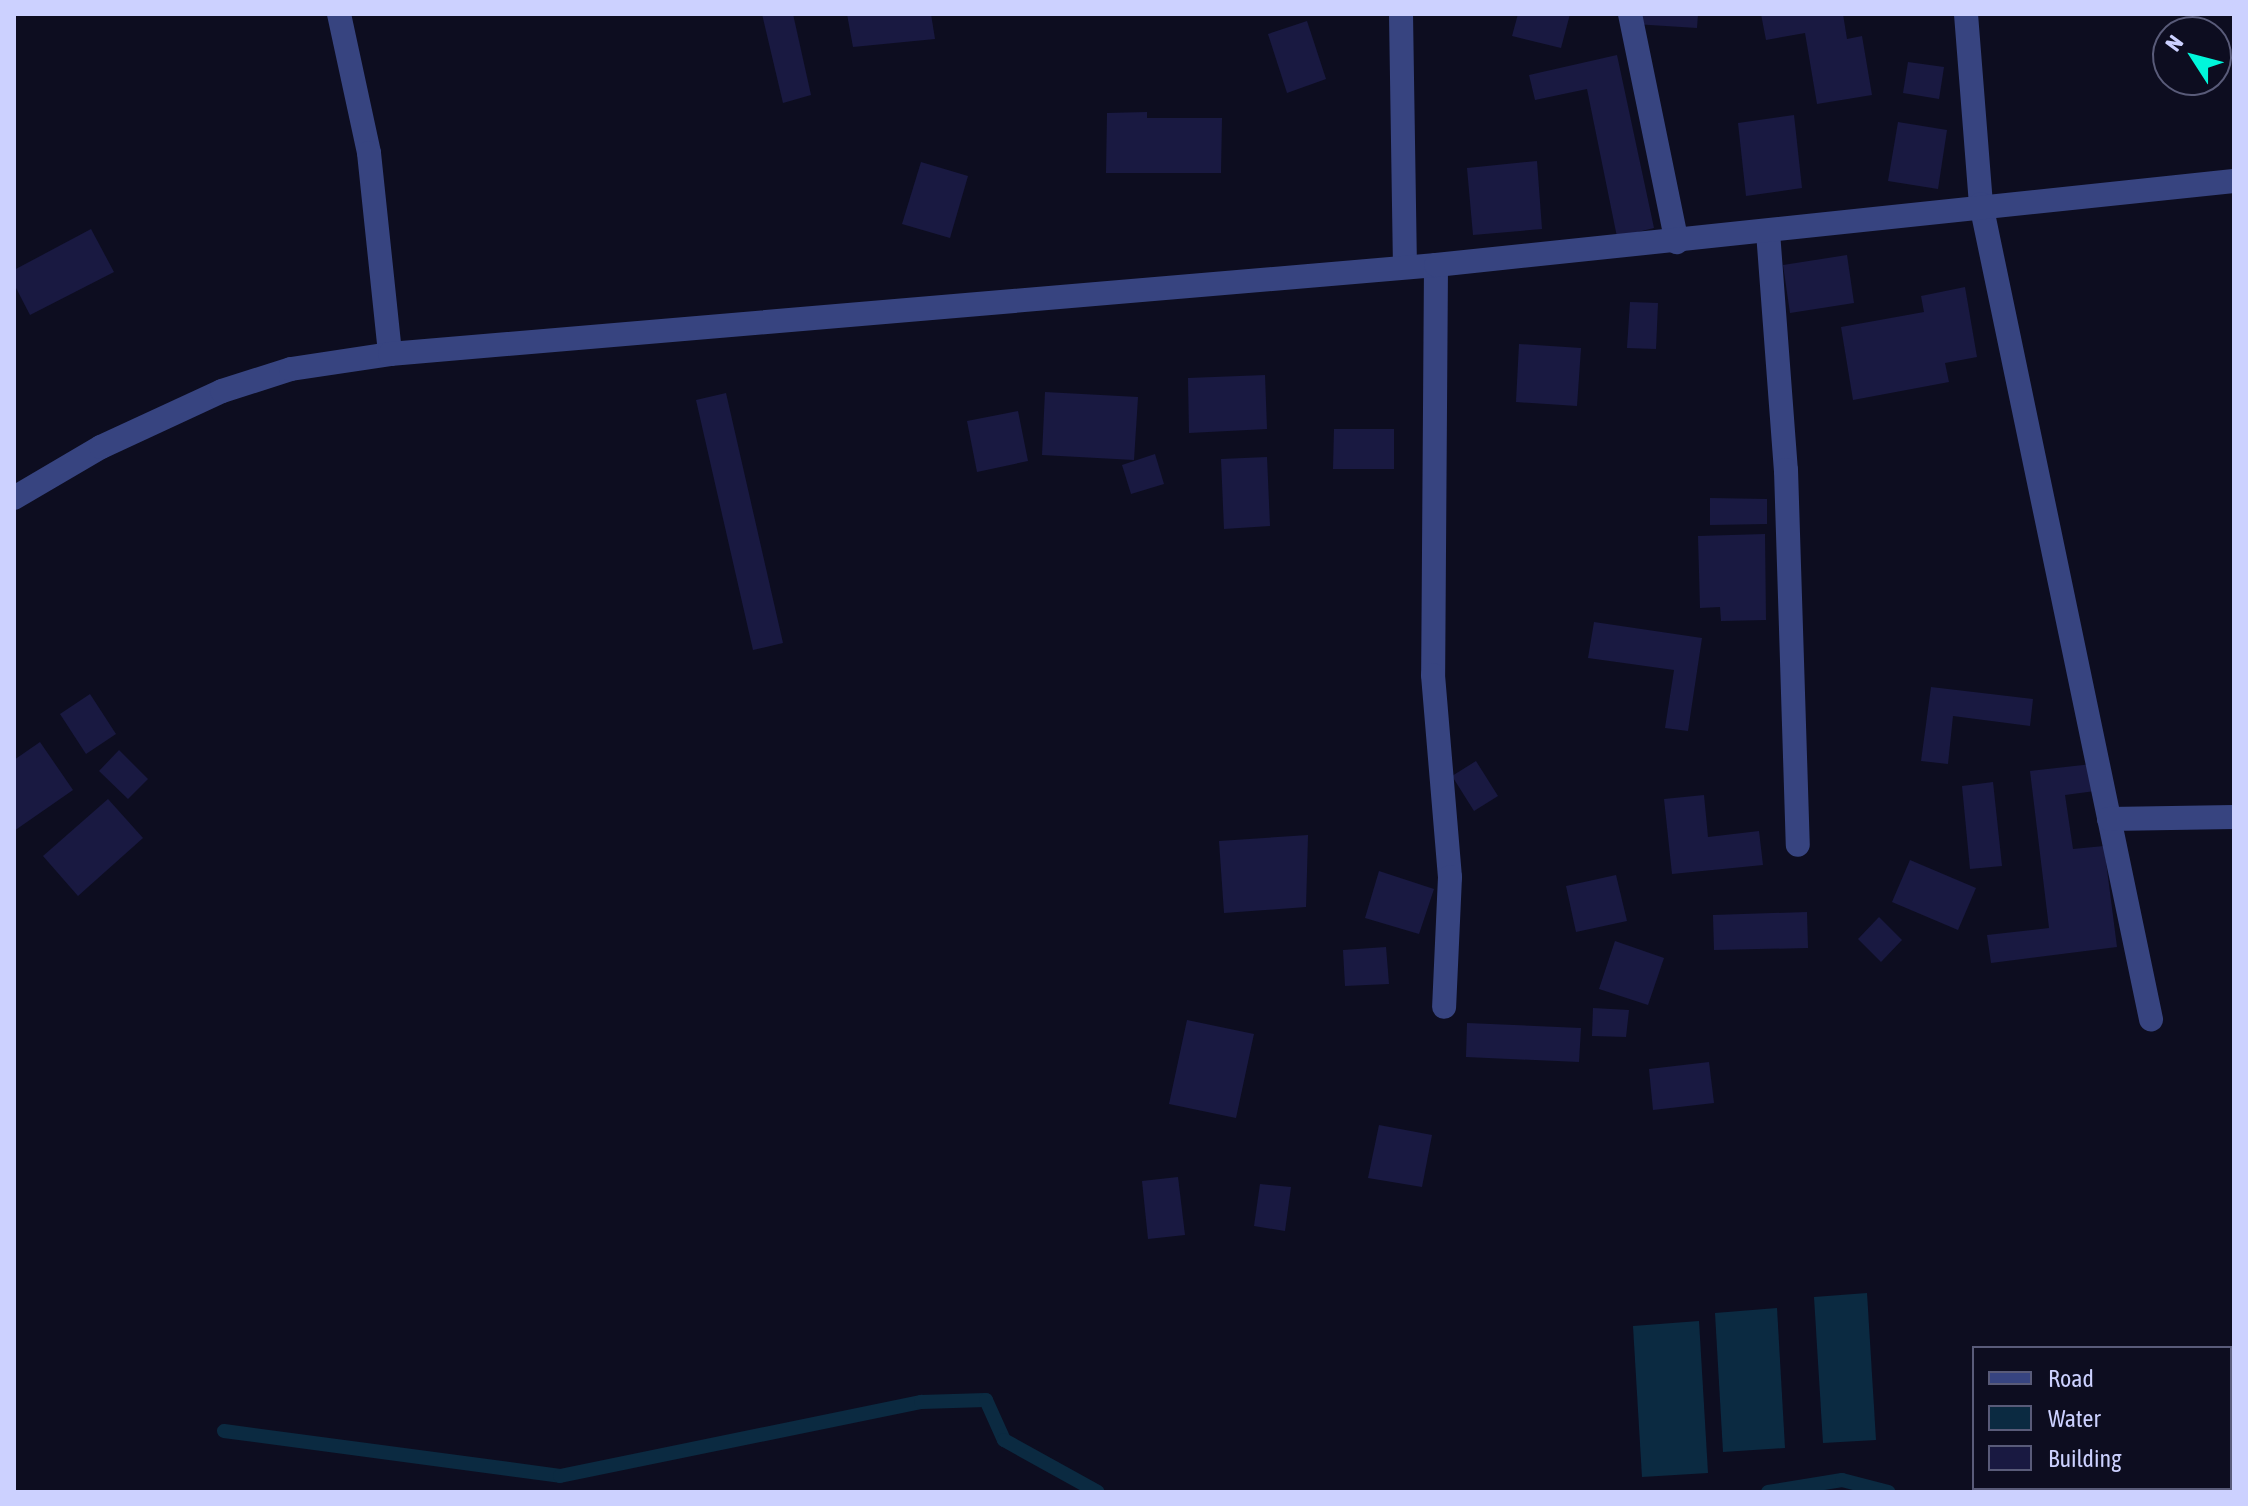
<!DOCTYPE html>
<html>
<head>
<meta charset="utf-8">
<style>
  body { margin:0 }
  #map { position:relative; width:2248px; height:1506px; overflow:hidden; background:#0d0d20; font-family:"Asap Condensed",sans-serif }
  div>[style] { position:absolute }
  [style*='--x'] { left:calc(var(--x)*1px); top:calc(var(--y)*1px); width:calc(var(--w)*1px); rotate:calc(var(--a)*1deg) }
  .water>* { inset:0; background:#0b2a41 }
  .stream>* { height:14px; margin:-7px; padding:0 7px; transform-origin:7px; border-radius:7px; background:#0b2a41 }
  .building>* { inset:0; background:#191941 }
  .minor>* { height:24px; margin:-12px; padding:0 12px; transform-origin:12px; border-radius:12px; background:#374480 }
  span { translate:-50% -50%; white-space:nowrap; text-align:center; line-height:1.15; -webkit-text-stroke:6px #0d0d20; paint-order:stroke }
  .frame { position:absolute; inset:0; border:16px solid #ccd1ff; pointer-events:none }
  .legend { position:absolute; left:1972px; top:1346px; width:260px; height:144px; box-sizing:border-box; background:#0d0d20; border:2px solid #595b79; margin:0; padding:10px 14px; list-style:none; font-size:24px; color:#ccd1ff }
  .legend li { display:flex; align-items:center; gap:16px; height:40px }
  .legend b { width:40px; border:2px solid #595b79 }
  .north { position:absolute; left:2152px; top:16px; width:80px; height:80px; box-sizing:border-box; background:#0d0d20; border:2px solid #595b79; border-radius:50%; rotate:306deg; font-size:22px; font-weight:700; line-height:32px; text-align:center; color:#ccd1ff }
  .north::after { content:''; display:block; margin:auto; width:28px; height:36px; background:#00f7db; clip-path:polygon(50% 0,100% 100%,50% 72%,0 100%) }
</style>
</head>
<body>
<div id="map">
  <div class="water">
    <i style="clip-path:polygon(1867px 1293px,1876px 1440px,1823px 1443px,1814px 1297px)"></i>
    <i style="clip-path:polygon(1777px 1308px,1785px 1448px,1723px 1452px,1715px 1313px)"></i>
    <i style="clip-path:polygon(1699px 1321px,1708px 1473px,1642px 1477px,1633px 1326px)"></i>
  </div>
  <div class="stream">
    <i style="--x:224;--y:1431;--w:339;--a:7.6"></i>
    <i style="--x:560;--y:1476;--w:369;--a:-11.6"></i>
    <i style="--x:921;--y:1402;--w:65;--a:-1.8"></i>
    <i style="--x:986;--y:1400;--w:44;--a:65.8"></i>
    <i style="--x:1004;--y:1440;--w:107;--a:29"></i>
    <i style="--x:1768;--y:1492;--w:75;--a:-9.2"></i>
    <i style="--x:1842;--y:1480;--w:48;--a:14.6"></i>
  </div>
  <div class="building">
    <i style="clip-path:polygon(762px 14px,793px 14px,811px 95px,783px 103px)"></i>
    <i style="clip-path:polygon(847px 14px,931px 14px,935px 39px,853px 47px)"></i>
    <i style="clip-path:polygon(1518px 14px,1570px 14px,1561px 48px,1512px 36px)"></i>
    <i style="clip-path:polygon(1635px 14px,1698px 14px,1697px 28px,1634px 24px)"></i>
    <i style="clip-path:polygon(1761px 14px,1843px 14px,1847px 39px,1862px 36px,1872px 95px,1817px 104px,1805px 33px,1766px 40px)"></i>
    <i style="clip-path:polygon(1307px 21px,1326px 79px,1287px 93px,1268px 34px)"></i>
    <i style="clip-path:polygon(1617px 55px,1654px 228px,1617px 237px,1587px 89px,1535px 100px,1529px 75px)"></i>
    <i style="clip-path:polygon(1908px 62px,1944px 67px,1939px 99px,1903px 93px)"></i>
    <i style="clip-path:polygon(1147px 112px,1147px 118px,1222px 118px,1221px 173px,1106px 173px,1107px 113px)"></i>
    <i style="clip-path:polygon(1794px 115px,1802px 188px,1746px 196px,1738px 123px)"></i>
    <i style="clip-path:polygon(1898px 122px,1947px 130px,1938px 189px,1888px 181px)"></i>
    <i style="clip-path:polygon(1537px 161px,1542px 229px,1473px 235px,1467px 168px)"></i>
    <i style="clip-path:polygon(921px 162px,968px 176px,950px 238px,902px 224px)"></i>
    <i style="clip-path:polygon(91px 229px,114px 272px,30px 315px,14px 284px,14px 270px)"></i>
    <i style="clip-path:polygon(1847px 255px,1854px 303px,1790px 313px,1783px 265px)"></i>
    <i style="clip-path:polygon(1965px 287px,1977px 357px,1945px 363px,1949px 382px,1853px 400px,1841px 327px,1924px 312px,1921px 296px)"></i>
    <i style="clip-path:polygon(1630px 302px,1658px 303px,1656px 349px,1627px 348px)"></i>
    <i style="clip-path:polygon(1519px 344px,1581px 348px,1577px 406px,1516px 402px)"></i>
    <i style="clip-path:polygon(1265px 375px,1267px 429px,1189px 433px,1188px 378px)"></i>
    <i style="clip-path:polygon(1045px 392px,1138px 397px,1134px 460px,1042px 455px)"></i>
    <i style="clip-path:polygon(726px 393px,783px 643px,753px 650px,696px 400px)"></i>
    <i style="clip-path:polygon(1018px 411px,1028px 461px,977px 472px,967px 421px)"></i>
    <i style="clip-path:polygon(1334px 429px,1394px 429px,1394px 469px,1333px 469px)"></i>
    <i style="clip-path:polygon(1155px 454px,1164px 484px,1131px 494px,1122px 465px)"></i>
    <i style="clip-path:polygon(1267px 457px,1270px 526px,1224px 529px,1221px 459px)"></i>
    <i style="clip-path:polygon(1710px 498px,1767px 499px,1767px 524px,1710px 525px)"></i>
    <i style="clip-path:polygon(1765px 534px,1766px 620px,1721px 621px,1720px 607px,1700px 608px,1698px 536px)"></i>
    <i style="clip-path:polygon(1594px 622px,1702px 638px,1688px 731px,1665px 728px,1674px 670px,1588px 658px)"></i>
    <i style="clip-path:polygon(1931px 687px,2033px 699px,2030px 726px,1953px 716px,1948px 764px,1921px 761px)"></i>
    <i style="clip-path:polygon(90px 694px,116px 734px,86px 754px,60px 714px)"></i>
    <i style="clip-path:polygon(40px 742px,73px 790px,14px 831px,14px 760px)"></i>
    <i style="clip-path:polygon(119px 750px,148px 779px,128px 799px,99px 771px)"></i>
    <i style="clip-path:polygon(1476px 761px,1498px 796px,1474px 811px,1452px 776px)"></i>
    <i style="clip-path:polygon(2092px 764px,2095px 791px,2065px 795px,2073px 849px,2104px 846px,2117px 947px,1991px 963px,1987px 935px,2049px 928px,2030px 771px)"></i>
    <i style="clip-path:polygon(1993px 782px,2002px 866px,1970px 869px,1962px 786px)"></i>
    <i style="clip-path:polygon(1704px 795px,1708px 837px,1759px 831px,1763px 865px,1672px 874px,1664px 799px)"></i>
    <i style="clip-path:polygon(108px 799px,143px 838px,78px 896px,43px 856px)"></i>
    <i style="clip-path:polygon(1308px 835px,1306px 907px,1224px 913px,1219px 841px)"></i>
    <i style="clip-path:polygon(1910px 860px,1976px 888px,1958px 930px,1892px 902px)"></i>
    <i style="clip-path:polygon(1379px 871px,1434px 889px,1419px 934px,1365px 918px)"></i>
    <i style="clip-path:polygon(1616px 875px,1627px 921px,1576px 932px,1566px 886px)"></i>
    <i style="clip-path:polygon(1807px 912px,1808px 948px,1714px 950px,1713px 915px)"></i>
    <i style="clip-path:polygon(1879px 917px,1902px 940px,1881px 962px,1858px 939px)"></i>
    <i style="clip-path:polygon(1615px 941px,1664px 958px,1648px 1005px,1599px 989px)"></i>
    <i style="clip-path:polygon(1386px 947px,1389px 984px,1345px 986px,1343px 950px)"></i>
    <i style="clip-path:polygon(1593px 1008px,1629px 1010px,1626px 1037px,1592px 1036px)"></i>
    <i style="clip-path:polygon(1187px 1020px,1254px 1034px,1236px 1118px,1169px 1104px)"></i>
    <i style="clip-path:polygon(1467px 1023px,1581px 1028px,1579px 1062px,1466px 1057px)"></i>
    <i style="clip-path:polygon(1709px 1062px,1714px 1103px,1653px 1110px,1649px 1069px)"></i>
    <i style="clip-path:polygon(1379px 1125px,1432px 1135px,1422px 1187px,1368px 1178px)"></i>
    <i style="clip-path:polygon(1178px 1177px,1185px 1235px,1148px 1239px,1142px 1181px)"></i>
    <i style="clip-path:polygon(1260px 1184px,1291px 1187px,1285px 1231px,1254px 1226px)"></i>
  </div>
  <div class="minor">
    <i style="--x:339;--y:14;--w:142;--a:77.8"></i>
    <i style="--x:369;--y:153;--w:202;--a:84"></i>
    <i style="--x:1401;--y:14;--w:252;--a:89.1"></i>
    <i style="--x:1630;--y:14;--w:233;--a:78.4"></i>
    <i style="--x:1966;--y:14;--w:191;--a:85.5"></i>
    <i style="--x:1981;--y:204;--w:833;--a:78.22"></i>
    <i style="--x:1768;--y:232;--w:239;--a:85.7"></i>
    <i style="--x:1786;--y:470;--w:375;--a:88.2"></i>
    <i style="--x:1436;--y:265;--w:410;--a:90.4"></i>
    <i style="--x:1433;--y:675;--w:203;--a:85.2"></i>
    <i style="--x:1450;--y:877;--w:130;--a:92.6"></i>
    <i style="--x:14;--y:498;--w:101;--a:-30.4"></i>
    <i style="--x:101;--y:447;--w:133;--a:-24.8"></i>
    <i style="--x:222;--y:391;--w:72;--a:-17.7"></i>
    <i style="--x:291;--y:369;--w:100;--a:-8.6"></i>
    <i style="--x:390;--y:354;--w:1050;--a:-4.86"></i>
    <i style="--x:1436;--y:265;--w:802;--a:-6.01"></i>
    <i style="--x:2109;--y:819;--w:125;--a:-0.9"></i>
  </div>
  <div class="frame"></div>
  <ul class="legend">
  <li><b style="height:10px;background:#374480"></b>Road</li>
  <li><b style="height:22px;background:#0b2a41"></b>Water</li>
  <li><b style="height:22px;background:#191941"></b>Building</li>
  </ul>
  <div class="north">N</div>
</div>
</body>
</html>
